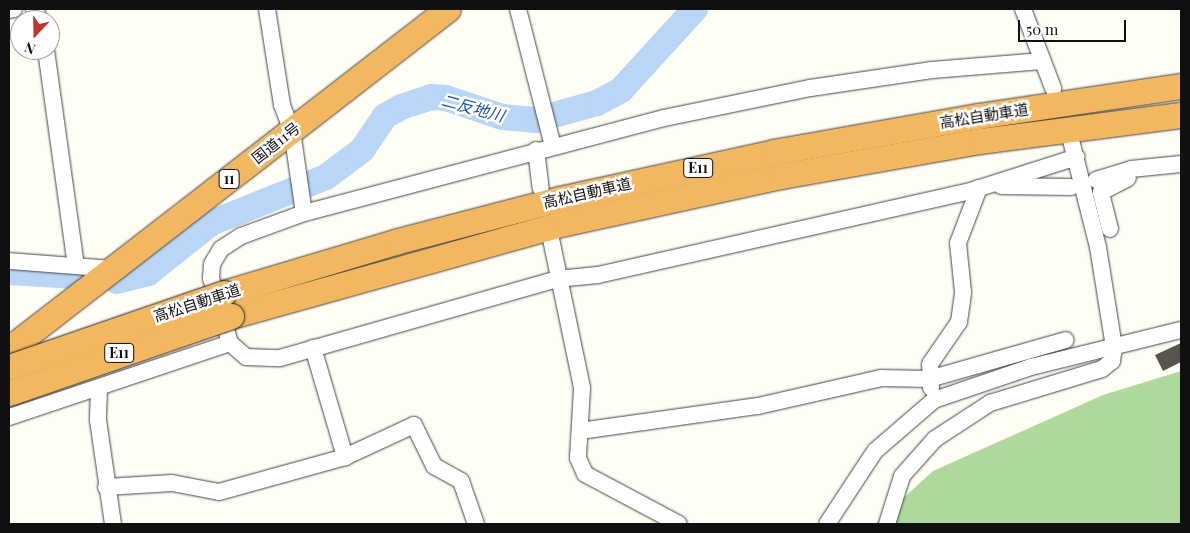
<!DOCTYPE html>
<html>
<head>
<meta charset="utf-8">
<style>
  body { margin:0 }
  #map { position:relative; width:1190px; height:533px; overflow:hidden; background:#fffef4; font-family:"Playfair Display","Noto Sans JP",serif }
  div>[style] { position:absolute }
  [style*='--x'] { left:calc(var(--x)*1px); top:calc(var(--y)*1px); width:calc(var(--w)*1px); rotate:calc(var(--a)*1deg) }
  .forest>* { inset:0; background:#afda9c }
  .river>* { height:26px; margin:-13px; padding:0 13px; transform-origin:13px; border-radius:13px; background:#b9d6f6 }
  .building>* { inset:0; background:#59534d }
  .roads { filter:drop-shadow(0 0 1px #434343) drop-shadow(0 0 1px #434343) }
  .minor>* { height:16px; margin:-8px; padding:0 8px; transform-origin:8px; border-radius:8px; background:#fff }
  .highway>* { height:25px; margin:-12.5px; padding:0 12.5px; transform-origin:12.5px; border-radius:12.5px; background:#f2b75f }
  .bridges { filter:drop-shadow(0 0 1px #212121) drop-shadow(0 0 1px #212121) }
  .highway-bridge>* { height:25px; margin:-12.5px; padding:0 12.5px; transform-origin:12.5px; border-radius:12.5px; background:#f2b75f }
  span { translate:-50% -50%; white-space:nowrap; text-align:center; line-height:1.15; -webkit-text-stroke:5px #fff; paint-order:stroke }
  .shield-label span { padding:1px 4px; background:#fff; border:1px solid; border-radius:4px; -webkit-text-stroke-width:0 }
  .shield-label { font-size:14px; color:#101010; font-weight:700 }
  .street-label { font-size:15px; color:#101010 }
  .water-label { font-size:16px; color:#1953a2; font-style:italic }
  .frame { position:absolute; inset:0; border:10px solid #101010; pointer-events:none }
  .north { position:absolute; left:10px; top:10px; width:50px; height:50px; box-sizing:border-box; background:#fff; border:1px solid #9f9f9f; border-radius:50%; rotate:201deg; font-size:14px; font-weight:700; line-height:20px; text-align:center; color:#101010 }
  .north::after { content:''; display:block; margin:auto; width:18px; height:22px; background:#c03729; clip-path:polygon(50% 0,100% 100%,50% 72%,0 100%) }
  .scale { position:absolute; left:1018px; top:20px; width:108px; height:22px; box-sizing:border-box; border:2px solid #101010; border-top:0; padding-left:6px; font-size:15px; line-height:18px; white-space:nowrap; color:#101010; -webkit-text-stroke:4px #fff; paint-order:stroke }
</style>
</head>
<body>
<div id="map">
  <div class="forest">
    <i style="clip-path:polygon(1181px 371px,1181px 524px,875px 524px,933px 471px,1103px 395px)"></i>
  </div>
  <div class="river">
    <i style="--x:9;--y:272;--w:67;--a:3.4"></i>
    <i style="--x:117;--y:281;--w:32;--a:-14"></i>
    <i style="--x:148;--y:273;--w:80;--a:-38.4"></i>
    <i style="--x:211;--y:223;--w:124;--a:-21.8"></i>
    <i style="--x:326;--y:177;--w:45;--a:-36.9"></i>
    <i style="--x:362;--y:150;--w:41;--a:-55.9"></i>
    <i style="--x:385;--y:116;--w:18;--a:-29"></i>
    <i style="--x:401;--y:107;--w:32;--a:-18"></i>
    <i style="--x:431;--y:97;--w:15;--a:4"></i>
    <i style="--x:446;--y:98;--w:59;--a:18.7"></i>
    <i style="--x:502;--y:117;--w:34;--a:5"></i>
    <i style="--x:536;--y:120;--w:63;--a:-15.6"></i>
    <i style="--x:597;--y:103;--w:27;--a:-28"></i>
    <i style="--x:621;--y:90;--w:110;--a:-47.6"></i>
  </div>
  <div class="building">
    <i style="clip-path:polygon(1181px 343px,1181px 362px,1163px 371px,1155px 355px)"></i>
  </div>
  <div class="roads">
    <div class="minor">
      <i style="--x:34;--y:9;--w:13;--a:61"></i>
      <i style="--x:267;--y:9;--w:97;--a:81.1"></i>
      <i style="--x:282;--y:105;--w:28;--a:69"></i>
      <i style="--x:292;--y:131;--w:83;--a:81.7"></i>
      <i style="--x:518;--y:9;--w:141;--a:75.7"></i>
      <i style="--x:1023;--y:9;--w:85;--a:69.2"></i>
      <i style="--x:9;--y:10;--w:5;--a:-11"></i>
      <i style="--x:46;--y:50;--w:217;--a:82.1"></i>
      <i style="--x:1042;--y:61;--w:110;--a:175.3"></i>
      <i style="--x:932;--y:70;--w:123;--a:171.6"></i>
      <i style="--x:810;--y:88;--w:149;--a:168.4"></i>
      <i style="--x:664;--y:118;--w:372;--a:165.2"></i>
      <i style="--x:304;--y:213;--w:67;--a:159.9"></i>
      <i style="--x:241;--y:236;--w:24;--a:147"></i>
      <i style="--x:221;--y:249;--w:17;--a:121"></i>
      <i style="--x:212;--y:264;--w:14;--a:94"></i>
      <i style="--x:211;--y:278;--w:68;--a:73.7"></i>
      <i style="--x:230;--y:343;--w:21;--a:41"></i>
      <i style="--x:246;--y:357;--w:34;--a:2"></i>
      <i style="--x:280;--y:358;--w:288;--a:-15.9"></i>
      <i style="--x:557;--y:279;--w:41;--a:-5.6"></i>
      <i style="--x:598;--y:275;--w:378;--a:-12.7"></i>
      <i style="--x:967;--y:192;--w:115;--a:-17.7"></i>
      <i style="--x:536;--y:150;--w:38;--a:83"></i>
      <i style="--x:1096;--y:180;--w:37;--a:-17"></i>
      <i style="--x:1131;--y:169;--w:50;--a:-5.7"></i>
      <i style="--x:1001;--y:186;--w:70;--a:0.8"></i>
      <i style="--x:1110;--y:229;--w:38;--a:-104"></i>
      <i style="--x:1101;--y:192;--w:30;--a:-27"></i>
      <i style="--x:551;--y:239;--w:152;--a:78.2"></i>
      <i style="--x:582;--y:388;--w:70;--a:93.3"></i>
      <i style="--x:578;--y:458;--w:17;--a:66"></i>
      <i style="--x:585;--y:474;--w:106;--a:28"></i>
      <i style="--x:9;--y:261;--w:103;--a:4.4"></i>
      <i style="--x:313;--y:348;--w:114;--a:73.6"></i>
      <i style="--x:99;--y:388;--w:32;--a:92"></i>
      <i style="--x:98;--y:420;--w:105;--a:81.8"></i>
      <i style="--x:931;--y:388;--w:24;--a:-92"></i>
      <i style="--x:930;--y:364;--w:51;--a:-55.4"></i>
      <i style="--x:959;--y:322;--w:30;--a:-82"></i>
      <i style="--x:963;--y:292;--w:49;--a:-95.8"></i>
      <i style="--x:958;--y:243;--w:59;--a:-69.1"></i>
      <i style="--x:9;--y:417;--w:233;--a:-18.5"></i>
      <i style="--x:580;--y:431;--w:180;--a:-8"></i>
      <i style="--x:758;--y:406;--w:126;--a:-12.8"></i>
      <i style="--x:881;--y:378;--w:48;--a:1.2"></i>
      <i style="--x:929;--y:379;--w:142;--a:-15.9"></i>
      <i style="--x:106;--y:487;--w:66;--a:-3.5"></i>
      <i style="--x:172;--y:483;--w:48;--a:10.8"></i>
      <i style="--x:219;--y:492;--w:131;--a:-15.5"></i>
      <i style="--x:345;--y:457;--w:76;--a:-24.9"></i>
      <i style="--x:414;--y:425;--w:46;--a:64"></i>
      <i style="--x:434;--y:466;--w:31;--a:29"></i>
      <i style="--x:461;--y:481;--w:46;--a:70.8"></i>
      <i style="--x:827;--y:524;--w:87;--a:-56.7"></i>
      <i style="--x:875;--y:451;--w:78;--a:-40.8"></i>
      <i style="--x:934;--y:400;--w:102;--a:-18.8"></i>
      <i style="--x:1031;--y:367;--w:154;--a:-13.9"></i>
      <i style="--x:887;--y:524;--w:50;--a:-72.6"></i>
      <i style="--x:902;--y:476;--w:50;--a:-48.3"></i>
      <i style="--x:935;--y:439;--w:66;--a:-33.2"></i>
      <i style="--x:990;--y:403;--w:117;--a:-16.9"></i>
      <i style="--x:1102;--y:369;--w:13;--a:-39"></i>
      <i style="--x:1112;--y:361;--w:14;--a:-82"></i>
      <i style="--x:1114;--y:347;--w:101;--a:-99.1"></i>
      <i style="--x:1098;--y:247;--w:110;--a:-104.2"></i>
    </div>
    <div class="highway">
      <i style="--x:224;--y:293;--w:182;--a:-16.6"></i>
      <i style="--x:398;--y:241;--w:166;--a:-14.6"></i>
      <i style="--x:559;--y:199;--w:220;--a:-12.3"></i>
      <i style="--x:774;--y:152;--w:207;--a:-10"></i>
      <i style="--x:978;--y:116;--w:205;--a:-8.4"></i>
      <i style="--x:231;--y:316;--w:347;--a:-15.6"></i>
      <i style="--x:565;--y:223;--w:221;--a:-12.3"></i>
      <i style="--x:781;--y:176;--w:202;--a:-10"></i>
      <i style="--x:980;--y:141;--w:203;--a:-7.4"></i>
      <i style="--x:9;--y:349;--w:555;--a:-37.76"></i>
    </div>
  </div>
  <div class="bridges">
    <div class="highway-bridge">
      <i style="--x:9;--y:367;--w:227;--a:-19"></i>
      <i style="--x:9;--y:393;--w:235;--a:-19.1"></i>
    </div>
  </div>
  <div class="shield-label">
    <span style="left:698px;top:168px">E11</span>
    <span style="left:229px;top:179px">11</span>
    <span style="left:119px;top:353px">E11</span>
  </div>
  <div class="street-label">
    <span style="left:984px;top:116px;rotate:-9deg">高松自動車道</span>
    <span style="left:276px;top:143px;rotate:-38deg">国道11号</span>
    <span style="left:587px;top:193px;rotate:-13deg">高松自動車道</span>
    <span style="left:197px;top:303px;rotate:-18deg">高松自動車道</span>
  </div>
  <div class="water-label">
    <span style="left:473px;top:108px;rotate:15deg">二反地川</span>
  </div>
  <div class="frame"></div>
  <div class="north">N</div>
  <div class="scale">50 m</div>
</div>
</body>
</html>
